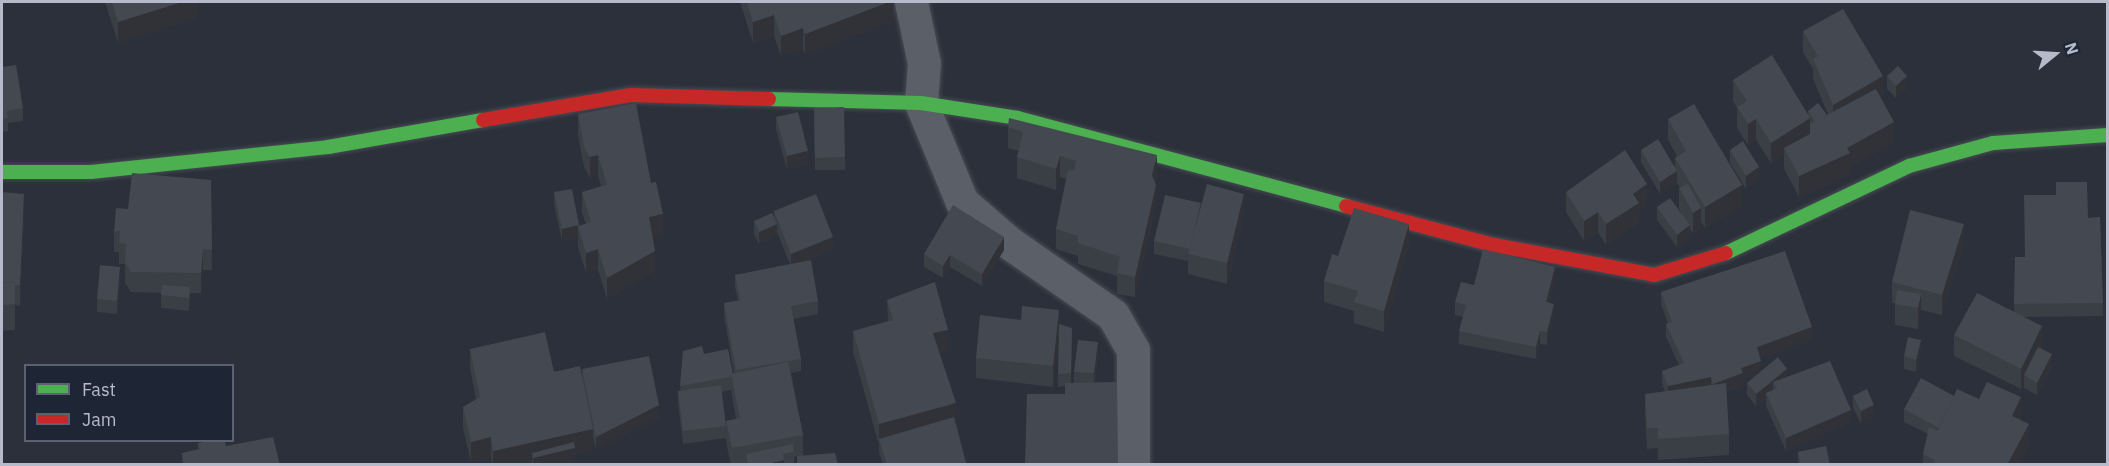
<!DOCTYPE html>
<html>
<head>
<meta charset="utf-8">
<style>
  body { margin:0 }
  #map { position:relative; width:2109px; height:466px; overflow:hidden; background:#2b303a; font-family:"IBM Plex Sans",sans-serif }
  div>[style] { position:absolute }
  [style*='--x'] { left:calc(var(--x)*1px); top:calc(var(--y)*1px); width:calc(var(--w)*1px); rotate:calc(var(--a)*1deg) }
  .roads { filter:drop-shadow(0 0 2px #474b53) drop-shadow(0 0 2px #474b53) }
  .street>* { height:33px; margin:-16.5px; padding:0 16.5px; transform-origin:16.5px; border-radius:16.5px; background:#5b5f68 }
  .fast>* { height:14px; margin:-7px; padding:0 7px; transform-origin:7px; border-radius:7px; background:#4caf50 }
  .jam>* { height:14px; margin:-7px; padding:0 7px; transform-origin:7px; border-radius:7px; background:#c62828 }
  .wall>* { inset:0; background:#3a3e45 }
  .shaded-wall>* { inset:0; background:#303238 }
  .building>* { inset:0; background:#444850 }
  span { translate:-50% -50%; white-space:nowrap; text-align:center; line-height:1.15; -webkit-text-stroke:6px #1e2535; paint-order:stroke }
  .frame { position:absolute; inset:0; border:3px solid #b6bbcb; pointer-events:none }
  .legend { position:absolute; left:24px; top:364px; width:210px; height:78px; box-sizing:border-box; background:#1e2535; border:2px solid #5b6171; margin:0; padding:8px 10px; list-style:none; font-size:18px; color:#b6bbcb }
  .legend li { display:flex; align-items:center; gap:12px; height:30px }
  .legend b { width:30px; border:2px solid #5b6171 }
  .north { position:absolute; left:2025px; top:24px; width:60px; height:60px; -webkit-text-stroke:4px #1e2535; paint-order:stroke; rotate:72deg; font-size:16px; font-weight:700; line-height:24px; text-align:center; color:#b6bbcb }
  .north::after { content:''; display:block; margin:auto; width:21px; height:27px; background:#b6bbcb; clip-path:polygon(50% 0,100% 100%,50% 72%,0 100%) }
</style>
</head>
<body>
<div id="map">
  <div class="roads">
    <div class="street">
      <i style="--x:911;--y:2;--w:62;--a:78"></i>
      <i style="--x:924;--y:63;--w:40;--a:94.3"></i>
      <i style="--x:921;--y:103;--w:107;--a:67.5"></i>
      <i style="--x:962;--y:202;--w:61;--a:41"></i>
      <i style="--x:1008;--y:242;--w:128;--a:34.8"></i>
      <i style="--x:1113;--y:315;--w:40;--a:60.3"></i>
      <i style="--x:1133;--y:350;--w:114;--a:90"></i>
    </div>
    <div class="fast">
      <i style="--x:769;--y:99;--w:152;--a:1.5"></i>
      <i style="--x:921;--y:103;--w:98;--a:8.8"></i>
      <i style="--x:1018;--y:118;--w:340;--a:15"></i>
      <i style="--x:2;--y:172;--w:89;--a:0"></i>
      <i style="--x:91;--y:172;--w:238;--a:-6"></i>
      <i style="--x:328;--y:147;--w:157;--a:-9.9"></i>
      <i style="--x:1726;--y:253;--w:203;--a:-25.4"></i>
      <i style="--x:1909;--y:166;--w:87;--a:-15.3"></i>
      <i style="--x:1993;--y:143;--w:115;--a:-4"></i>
    </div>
    <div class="jam">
      <i style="--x:483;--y:120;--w:150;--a:-9.6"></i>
      <i style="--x:631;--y:95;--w:138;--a:1.7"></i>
      <i style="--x:1346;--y:206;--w:153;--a:14.8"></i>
      <i style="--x:1494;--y:245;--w:163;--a:10.6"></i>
      <i style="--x:1654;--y:275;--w:75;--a:-17"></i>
    </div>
  </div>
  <div class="wall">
    <i style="clip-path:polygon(105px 2px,198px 2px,198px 17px,118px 43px)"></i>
    <i style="clip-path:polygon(740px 2px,893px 2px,893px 21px,805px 55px,803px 49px,781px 56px,774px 36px,753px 43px)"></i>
    <i style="clip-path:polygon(1803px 31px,1883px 97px,1881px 98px,1894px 142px,1850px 167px,1850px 174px,1799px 197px,1784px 169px,1784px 155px,1771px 163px,1756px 140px,1748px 145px,1737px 128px,1737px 108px,1733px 101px,1733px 80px,1808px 114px,1808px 111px,1827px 115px,1828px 114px,1813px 79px,1813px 69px,1803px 52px)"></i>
    <i style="clip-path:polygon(2px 67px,23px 108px,23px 121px,8px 123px,8px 131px,2px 132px)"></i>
    <i style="clip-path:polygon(1887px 76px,1907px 89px,1896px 98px,1887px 89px)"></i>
    <i style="clip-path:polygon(578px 114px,651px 183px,663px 235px,653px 237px,655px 271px,607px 299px,598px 270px,586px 273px,578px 247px,578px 238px,562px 241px,554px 204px,554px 192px,579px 226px,586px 224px,582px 213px,582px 192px,601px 186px,598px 176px,590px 178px,584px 167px,578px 135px)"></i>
    <i style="clip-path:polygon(776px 117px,808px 164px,787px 169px,776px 130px)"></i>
    <i style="clip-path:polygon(1668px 119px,1742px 206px,1705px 228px,1701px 222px,1701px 229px,1693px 234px,1690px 229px,1690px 238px,1677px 247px,1657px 220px,1657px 207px,1682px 214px,1679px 209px,1679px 188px,1680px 188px,1677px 183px,1677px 184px,1660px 194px,1641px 162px,1641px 150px,1675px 167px,1675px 158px,1677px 156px,1668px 140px)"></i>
    <i style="clip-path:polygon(814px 120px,845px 157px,845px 170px,815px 170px)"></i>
    <i style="clip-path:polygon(1008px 127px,1157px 176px,1155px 183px,1156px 205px,1135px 297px,1117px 294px,1117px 276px,1078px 264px,1078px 256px,1056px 249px,1056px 229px,1066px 179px,1060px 177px,1056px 190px,1017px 178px,1017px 157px,1019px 151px,1008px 148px)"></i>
    <i style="clip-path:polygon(1730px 150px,1759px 180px,1746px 189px,1730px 163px)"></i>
    <i style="clip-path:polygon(211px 180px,212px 270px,203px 270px,201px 293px,190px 293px,189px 311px,161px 308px,161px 293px,131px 292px,125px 283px,125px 264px,119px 264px,119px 252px,114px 252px,114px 232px,128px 209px)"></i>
    <i style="clip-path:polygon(2px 192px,24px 215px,20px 306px,15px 305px,15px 330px,2px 331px)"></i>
    <i style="clip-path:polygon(1566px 192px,1647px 205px,1639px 211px,1639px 223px,1606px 245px,1598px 232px,1584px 241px,1566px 212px)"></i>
    <i style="clip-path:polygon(774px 211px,833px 249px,802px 262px,818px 301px,818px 314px,793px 319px,801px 359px,801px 371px,791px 373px,803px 435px,803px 455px,838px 465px,797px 465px,797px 456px,794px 457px,794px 465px,731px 465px,726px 442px,726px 421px,736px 419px,731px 390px,721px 392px,726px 426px,726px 438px,683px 444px,678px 403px,678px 391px,680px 391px,683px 351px,704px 354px,733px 374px,734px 373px,724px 316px,724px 303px,738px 301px,735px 287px,735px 275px,790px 264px,777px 232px,777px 236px,759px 244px,754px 234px,754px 221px,774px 217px)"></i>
    <i style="clip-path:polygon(1244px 214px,1227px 284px,1188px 274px,1188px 261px,1154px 254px,1154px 241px)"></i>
    <i style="clip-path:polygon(2100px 217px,2103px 316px,2024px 317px,2042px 347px,2041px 349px,2052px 367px,2037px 395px,2024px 388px,2024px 384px,2021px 389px,1954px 356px,1954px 335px,2014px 312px,2015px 257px,2025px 257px,2088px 218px)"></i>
    <i style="clip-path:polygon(1964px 244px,1942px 315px,1921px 310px,1918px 329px,1895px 325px,1895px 303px,1892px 303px,1892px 282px)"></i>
    <i style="clip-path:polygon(1409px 245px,1384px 332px,1354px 323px,1354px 311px,1324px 302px,1324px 281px,1338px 256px)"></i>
    <i style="clip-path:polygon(1004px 250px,982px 286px,950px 267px,943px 278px,924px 267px,924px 254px)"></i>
    <i style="clip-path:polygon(120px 280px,117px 314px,97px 312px,97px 299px)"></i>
    <i style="clip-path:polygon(1555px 280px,1549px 303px,1554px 317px,1547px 345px,1540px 344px,1536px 359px,1459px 344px,1459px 331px,1463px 317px,1455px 315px,1455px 302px,1474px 285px)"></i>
    <i style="clip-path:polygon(1661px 292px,1812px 340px,1760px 358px,1761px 371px,1787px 377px,1851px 422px,1786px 451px,1766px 406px,1766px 398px,1756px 406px,1747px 395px,1747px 383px,1756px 375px,1743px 380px,1743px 386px,1726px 392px,1729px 434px,1729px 455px,1658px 460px,1658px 448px,1647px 449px,1645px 415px,1645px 394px,1665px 392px,1662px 384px,1662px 371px,1679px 365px,1666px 337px,1666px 324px,1668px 324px,1661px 304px)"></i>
    <i style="clip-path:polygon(887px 300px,948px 350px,939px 352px,966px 465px,883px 465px,879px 452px,879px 445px,853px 352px,853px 331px,888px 321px)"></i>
    <i style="clip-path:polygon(1072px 328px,1071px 383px,1074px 383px,1074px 372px,1098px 354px,1095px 382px,1065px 394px,1065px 386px,1058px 387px,1058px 374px)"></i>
    <i style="clip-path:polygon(1059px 331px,1053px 387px,976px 378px,976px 358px)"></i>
    <i style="clip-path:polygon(470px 349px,582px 378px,582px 369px,659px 418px,596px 449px,593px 438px,593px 450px,575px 454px,575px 461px,560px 465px,532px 465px,532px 464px,527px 465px,492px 465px,491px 458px,471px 462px,463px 428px,463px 407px,476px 399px,470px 369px)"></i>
    <i style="clip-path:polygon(1921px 352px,1916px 372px,1904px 369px,1904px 356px)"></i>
    <i style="clip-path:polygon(1853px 396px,1874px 417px,1861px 424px,1853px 408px)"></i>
    <i style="clip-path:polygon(1954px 396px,1979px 399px,2021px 418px,2020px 420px,2029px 445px,2018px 465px,1923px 465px,1923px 454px,1928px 434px,1904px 422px,1904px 409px)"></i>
    <i style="clip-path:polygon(198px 443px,226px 446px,280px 465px,182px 465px,182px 453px,198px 449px)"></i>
    <i style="clip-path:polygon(1798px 452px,1830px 465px,1798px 465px)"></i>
  </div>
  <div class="shaded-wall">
    <i style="clip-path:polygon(182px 2px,198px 2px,198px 17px,118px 43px,118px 22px)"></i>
    <i style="clip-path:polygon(889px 2px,893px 2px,893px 21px,805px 55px,805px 34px)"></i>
    <i style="clip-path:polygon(774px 15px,774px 36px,753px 43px,753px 22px)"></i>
    <i style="clip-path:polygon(803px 28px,803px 49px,781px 56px,781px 36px)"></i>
    <i style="clip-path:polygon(1883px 76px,1883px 97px,1833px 126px,1833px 105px)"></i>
    <i style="clip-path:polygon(1907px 76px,1907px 89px,1896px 98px,1896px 86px)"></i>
    <i style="clip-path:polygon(1810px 118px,1810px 139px,1784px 148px,1784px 155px,1771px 163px,1771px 143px)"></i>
    <i style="clip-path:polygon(1756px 119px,1756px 140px,1748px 145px,1748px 124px)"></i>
    <i style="clip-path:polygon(1894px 122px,1894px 142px,1850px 167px,1850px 174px,1799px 197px,1799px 176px,1847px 148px)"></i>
    <i style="clip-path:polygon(808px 151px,808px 164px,787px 169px,787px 156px)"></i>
    <i style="clip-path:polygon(598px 155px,598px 176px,590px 178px,590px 157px)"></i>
    <i style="clip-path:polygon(1157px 155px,1157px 176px,1152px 195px,1152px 175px)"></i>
    <i style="clip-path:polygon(1060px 156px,1060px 177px,1056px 190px,1056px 169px)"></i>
    <i style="clip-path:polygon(1759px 167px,1759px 180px,1746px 189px,1746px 176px)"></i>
    <i style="clip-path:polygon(1677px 171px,1677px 184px,1660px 194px,1660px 182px)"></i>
    <i style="clip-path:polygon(1647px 184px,1647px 205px,1639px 211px,1639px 223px,1606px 245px,1606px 224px,1633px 194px)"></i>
    <i style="clip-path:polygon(1156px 185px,1156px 205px,1135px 297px,1135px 277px)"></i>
    <i style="clip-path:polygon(1742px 185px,1742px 206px,1705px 228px,1705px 207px)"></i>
    <i style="clip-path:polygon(24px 194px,24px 215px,20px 306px,20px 285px)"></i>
    <i style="clip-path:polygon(1244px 194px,1244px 214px,1227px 284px,1227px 263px)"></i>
    <i style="clip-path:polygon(1701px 208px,1701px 229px,1693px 234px,1693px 213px)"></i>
    <i style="clip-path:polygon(1598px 212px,1598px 232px,1584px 241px,1584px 221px)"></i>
    <i style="clip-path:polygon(663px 214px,663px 235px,649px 238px,649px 217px)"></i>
    <i style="clip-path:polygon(777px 224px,777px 236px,759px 244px,759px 232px)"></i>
    <i style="clip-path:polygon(1409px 224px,1409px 245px,1384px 332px,1384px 311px)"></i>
    <i style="clip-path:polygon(1964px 224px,1964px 244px,1942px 315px,1942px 295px)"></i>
    <i style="clip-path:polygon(579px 225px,578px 226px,578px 238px,562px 241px,562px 229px)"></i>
    <i style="clip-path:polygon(1690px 225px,1690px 238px,1677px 247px,1677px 235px)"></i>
    <i style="clip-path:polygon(833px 237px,833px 249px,791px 266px,791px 254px)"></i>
    <i style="clip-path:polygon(1004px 237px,1004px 250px,982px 286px,982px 274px)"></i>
    <i style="clip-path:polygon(203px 249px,203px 270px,201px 293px,201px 273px)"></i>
    <i style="clip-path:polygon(598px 249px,598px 270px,586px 273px,586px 253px)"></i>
    <i style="clip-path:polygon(655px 251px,655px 271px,607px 299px,607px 278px)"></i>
    <i style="clip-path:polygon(950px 255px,950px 267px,943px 278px,943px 266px)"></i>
    <i style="clip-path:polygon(120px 267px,120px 280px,117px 314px,117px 301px)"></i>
    <i style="clip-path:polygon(1555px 267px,1555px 280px,1546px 315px,1546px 302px)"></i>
    <i style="clip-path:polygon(1921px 294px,1921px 314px,1918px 329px,1918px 308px)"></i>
    <i style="clip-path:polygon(1554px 304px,1554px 317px,1547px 345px,1547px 332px)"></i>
    <i style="clip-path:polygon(1059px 310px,1059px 331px,1053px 387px,1053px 366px)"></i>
    <i style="clip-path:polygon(2042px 326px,2042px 347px,2027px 377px,2024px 375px,2024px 384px,2021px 389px,2021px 369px)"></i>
    <i style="clip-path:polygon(1812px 327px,1812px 340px,1757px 359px,1757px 347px)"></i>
    <i style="clip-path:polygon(948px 330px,948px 350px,933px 354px,933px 333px)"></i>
    <i style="clip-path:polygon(1540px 331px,1540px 344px,1536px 359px,1536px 347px)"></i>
    <i style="clip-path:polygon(1921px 340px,1921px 352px,1916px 372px,1916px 360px)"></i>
    <i style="clip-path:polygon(1098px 342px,1098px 354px,1094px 386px,1094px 373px)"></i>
    <i style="clip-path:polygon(2052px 354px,2052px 367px,2037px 395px,2037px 383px)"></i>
    <i style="clip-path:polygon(1761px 361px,1761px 373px,1743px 380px,1743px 386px,1713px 396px,1713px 384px,1741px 368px)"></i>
    <i style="clip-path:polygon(1787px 369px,1787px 381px,1773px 382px,1773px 392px,1766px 393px,1766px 398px,1756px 406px,1756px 394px)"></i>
    <i style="clip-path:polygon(1711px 377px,1711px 389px,1668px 399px,1668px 386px)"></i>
    <i style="clip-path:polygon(2021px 397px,2021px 418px,2012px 437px,2012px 416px)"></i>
    <i style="clip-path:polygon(956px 403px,956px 424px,879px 439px,879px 445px,879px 424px)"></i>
    <i style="clip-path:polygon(659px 405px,659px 418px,596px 449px,596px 437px)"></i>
    <i style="clip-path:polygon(1874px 405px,1874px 417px,1861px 424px,1861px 411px)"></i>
    <i style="clip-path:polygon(1851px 410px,1851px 422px,1786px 451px,1786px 438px)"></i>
    <i style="clip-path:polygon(2029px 424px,2029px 445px,2018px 465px,2007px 465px)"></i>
    <i style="clip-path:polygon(593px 429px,593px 450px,575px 454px,575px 461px,560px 465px,533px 465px,533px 458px,532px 453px,532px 464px,527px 465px,493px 465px,493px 451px)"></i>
    <i style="clip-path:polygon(491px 437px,491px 458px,471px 462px,471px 442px)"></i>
    <i style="clip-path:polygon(784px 460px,784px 465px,762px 465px)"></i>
  </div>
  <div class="building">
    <i style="clip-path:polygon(112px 2px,182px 2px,118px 22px)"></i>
    <i style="clip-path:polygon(747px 2px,889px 2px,805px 34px,803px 28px,781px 36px,774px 15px,753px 22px)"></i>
    <i style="clip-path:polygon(1843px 9px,1883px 76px,1833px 105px,1813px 59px,1818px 56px,1803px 31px)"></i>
    <i style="clip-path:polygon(1772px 55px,1810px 118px,1771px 143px,1756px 119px,1748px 124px,1737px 107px,1747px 101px,1733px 80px)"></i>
    <i style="clip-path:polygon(16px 65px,23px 108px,7px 111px,8px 118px,2px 119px,2px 67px)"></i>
    <i style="clip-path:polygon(1898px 66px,1907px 76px,1896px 86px,1887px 76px)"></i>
    <i style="clip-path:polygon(1876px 89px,1894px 122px,1847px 148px,1850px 153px,1799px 176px,1784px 148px,1810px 134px,1810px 124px)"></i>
    <i style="clip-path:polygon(636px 103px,651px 183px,656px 182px,663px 214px,649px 217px,655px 251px,607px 278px,598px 249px,586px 253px,578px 226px,591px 222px,582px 192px,607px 185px,598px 155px,590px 157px,584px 147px,578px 114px)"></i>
    <i style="clip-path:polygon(1818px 103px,1827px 115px,1815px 122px,1808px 111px)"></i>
    <i style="clip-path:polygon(1694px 104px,1742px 185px,1705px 207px,1675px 158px,1686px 151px,1668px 119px)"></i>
    <i style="clip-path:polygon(844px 107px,845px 157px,815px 158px,814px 108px)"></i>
    <i style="clip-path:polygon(798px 112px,808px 151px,787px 156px,776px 117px)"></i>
    <i style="clip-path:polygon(1009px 118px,1157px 155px,1152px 175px,1156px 185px,1135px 277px,1117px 273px,1120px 257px,1078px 243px,1078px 236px,1056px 229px,1068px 170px,1074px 171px,1076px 161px,1060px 156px,1056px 169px,1017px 157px,1023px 132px,1008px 127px)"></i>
    <i style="clip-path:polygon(1658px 139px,1677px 171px,1660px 182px,1641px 150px)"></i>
    <i style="clip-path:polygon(1743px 141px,1759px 167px,1746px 176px,1730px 150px)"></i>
    <i style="clip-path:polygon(1625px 150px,1647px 184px,1633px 194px,1639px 203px,1606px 224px,1598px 212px,1584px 221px,1566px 192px)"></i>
    <i style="clip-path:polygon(132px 173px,211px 180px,212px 250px,203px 249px,201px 273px,131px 272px,125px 262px,126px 244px,119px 243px,120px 231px,114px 232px,116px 208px,128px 209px)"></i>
    <i style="clip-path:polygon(2056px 182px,2087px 182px,2088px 218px,2100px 217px,2103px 303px,2014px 304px,2015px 257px,2025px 257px,2024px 195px,2056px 195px)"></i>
    <i style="clip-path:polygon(1207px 184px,1244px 194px,1227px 263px,1188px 254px)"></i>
    <i style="clip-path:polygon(1688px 184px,1701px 208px,1693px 213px,1679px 188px)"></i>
    <i style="clip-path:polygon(572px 189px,579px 225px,562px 229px,554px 192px)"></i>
    <i style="clip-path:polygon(2px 192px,24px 194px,20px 285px,15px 285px,15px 283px,2px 282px)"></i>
    <i style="clip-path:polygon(816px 194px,833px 237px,791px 254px,774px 211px)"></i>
    <i style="clip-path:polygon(1165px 195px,1201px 203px,1190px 249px,1154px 241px)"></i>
    <i style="clip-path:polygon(1670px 198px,1690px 225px,1677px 235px,1657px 207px)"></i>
    <i style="clip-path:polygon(953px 205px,1004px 237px,982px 274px,950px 255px,943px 266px,924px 254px)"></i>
    <i style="clip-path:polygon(1354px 208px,1409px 224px,1384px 311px,1354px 302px,1358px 291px,1324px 281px,1332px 254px,1338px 256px)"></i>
    <i style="clip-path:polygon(1910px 210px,1964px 224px,1942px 295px,1892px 282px)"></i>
    <i style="clip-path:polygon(772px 213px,777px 224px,759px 232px,754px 221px)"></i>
    <i style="clip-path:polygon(1483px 249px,1555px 267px,1546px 302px,1554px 304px,1547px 332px,1540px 331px,1536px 347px,1459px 331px,1466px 305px,1455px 302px,1461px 282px,1474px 285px)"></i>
    <i style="clip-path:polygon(1785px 251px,1812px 327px,1757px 347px,1761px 361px,1741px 368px,1743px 373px,1713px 384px,1711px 377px,1668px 386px,1662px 371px,1684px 363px,1666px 324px,1672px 322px,1661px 292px)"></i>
    <i style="clip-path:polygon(811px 260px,818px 301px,791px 306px,801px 359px,736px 370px,724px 303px,740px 300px,735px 275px)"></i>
    <i style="clip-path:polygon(100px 265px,120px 267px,117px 301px,97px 299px)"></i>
    <i style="clip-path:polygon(2px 282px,15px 283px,15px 304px,2px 305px)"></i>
    <i style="clip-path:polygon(935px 282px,948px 330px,933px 333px,956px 403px,879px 424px,853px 331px,893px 320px,887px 300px)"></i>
    <i style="clip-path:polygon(162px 285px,190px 287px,189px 298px,161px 295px)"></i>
    <i style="clip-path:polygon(1897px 290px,1921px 294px,1918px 308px,1895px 304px)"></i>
    <i style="clip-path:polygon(1977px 293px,2042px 326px,2021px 369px,1954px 335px)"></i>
    <i style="clip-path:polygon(1022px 306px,1059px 310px,1053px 366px,976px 358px,980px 315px,1021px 320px)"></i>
    <i style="clip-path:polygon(1059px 324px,1072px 328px,1071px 373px,1058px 374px)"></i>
    <i style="clip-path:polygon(545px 332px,554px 372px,580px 366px,593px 429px,493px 451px,491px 437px,471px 442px,463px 407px,480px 397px,470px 349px)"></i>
    <i style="clip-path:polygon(1908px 337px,1921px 340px,1916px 360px,1904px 356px)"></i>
    <i style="clip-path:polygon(1078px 340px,1098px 342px,1094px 373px,1074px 372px)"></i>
    <i style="clip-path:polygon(702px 346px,704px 354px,728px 349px,733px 374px,731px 374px,731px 377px,680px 386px,683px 351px)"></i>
    <i style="clip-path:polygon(2038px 347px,2052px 354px,2037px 383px,2024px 375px)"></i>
    <i style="clip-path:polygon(649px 356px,659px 405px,596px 437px,582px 369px)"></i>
    <i style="clip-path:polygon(1778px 357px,1787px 369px,1756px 394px,1747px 383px)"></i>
    <i style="clip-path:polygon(1830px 361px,1851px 410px,1786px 438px,1766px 393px,1777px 388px,1773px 382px)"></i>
    <i style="clip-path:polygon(788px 362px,803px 435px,732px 448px,726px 421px,740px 418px,731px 374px)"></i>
    <i style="clip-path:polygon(1921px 378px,1954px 396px,1939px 428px,1904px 409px)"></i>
    <i style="clip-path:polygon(1117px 382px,1118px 465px,1025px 465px,1027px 394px,1065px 394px,1065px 383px)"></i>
    <i style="clip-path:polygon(1987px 382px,2021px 397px,2012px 416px,2029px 424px,2007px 465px,1933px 465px,1935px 460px,1923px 454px,1929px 427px,1938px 431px,1957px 389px,1979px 399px)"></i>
    <i style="clip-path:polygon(1726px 383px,1729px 434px,1658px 439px,1658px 428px,1647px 428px,1645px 394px)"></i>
    <i style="clip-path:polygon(721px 385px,726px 426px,683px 431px,678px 391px)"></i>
    <i style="clip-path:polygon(1867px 389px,1874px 405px,1861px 411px,1853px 396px)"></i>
    <i style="clip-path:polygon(954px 417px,966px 463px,961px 465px,887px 465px,879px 439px)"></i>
    <i style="clip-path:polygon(273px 437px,280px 465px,184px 465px,182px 453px,200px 449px,198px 443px,210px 441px,225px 441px,226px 446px)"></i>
    <i style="clip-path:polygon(574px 442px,575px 448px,533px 458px,532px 453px)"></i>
    <i style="clip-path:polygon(793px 444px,794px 452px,783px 454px,784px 460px,762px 465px,748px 465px,746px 454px)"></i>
    <i style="clip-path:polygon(1826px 446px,1830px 465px,1801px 465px,1798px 452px)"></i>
    <i style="clip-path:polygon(835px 453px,838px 465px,798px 465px,797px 456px)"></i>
  </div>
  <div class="frame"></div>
  <ul class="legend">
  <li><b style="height:8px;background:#4caf50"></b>Fast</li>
  <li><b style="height:8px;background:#c62828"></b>Jam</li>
  </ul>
  <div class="north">N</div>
</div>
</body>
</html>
